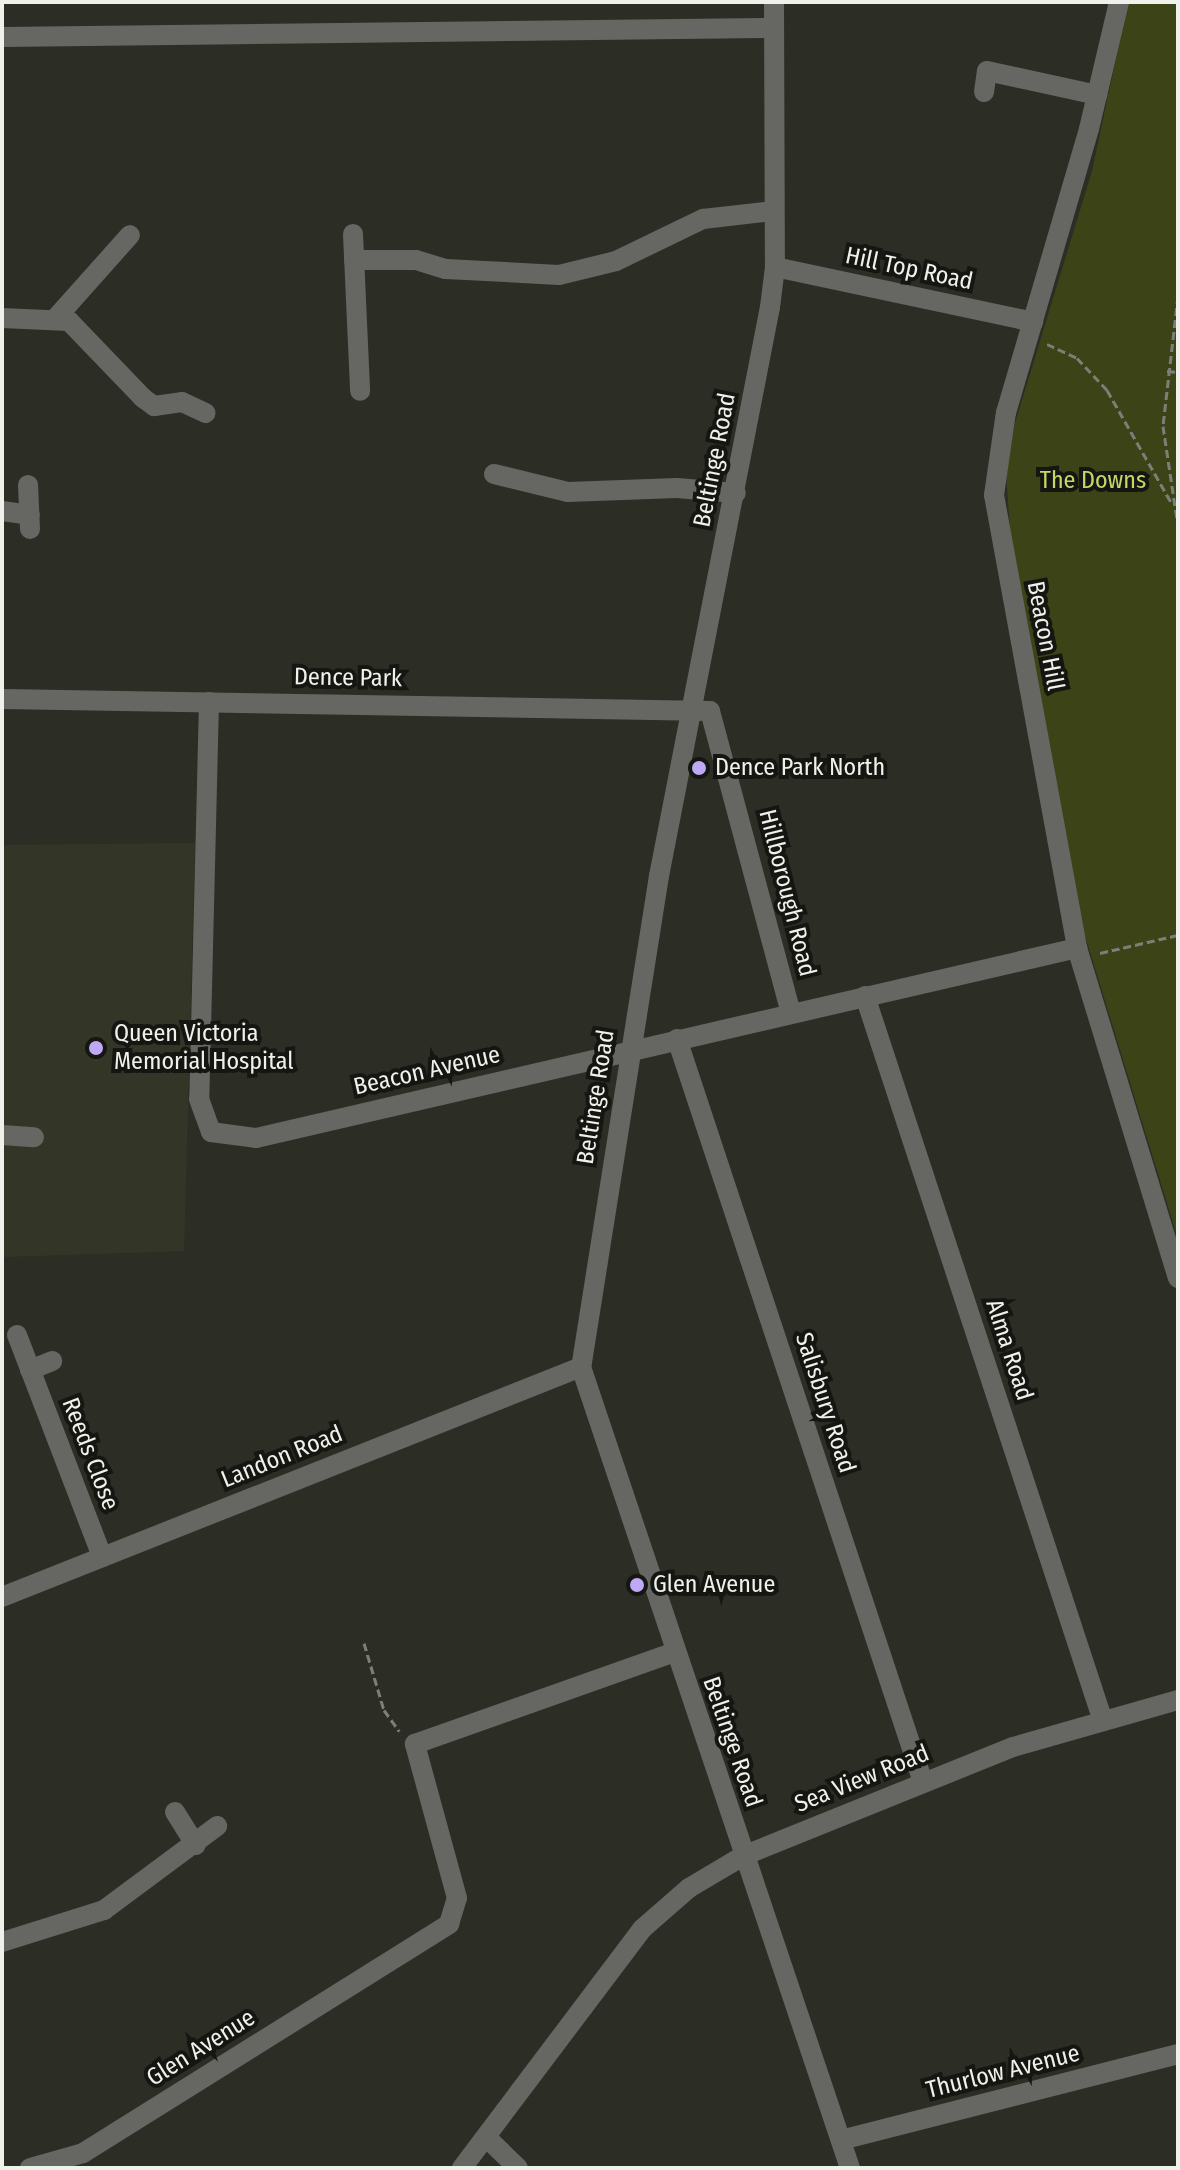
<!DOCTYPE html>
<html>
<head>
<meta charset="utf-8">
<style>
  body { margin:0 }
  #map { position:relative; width:1180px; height:2170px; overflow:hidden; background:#2c2e25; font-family:"Fira Sans Condensed",sans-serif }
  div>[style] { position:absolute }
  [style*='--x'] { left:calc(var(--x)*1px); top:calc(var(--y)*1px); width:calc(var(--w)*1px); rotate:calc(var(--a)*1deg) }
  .built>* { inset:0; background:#333627 }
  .green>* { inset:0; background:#3c4317 }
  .path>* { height:3px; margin-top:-1.5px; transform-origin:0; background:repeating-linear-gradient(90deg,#7c7e77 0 8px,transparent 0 12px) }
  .minor>* { height:20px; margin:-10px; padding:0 10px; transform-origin:10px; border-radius:10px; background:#666763 }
  .dots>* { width:22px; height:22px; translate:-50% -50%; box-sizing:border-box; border:4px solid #151612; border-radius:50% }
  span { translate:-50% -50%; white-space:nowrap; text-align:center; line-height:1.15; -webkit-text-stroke:8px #151612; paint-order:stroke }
  .street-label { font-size:24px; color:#eff1eb }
  .park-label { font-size:24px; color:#c4d868 }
  .poi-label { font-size:24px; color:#eff1eb }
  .left { translate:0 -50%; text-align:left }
  .frame { position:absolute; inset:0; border:4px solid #eff1eb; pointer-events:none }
</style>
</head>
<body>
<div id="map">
  <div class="built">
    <i style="clip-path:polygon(195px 843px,184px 1251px,2px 1257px,2px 845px)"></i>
  </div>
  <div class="green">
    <i style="clip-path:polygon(1128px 2px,1178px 2px,1178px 1239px,1083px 929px,1010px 530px,1006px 472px,1015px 423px,1092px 171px)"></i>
  </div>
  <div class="path">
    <i style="--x:1178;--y:296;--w:131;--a:96.6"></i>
    <i style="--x:1163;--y:426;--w:101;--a:81.5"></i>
    <i style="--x:1047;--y:344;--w:33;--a:25"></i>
    <i style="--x:1077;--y:358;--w:44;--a:46.8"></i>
    <i style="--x:1107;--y:390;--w:131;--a:60.3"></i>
    <i style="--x:1167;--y:371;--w:11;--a:5"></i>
    <i style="--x:1100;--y:953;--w:80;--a:-13"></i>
    <i style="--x:364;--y:1643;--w:70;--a:73.4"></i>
    <i style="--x:384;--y:1710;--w:26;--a:54"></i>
  </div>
  <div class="minor">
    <i style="--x:774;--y:2;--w:265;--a:89.8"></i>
    <i style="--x:775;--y:267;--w:40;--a:97.1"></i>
    <i style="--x:770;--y:307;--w:580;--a:101.04"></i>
    <i style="--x:659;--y:876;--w:497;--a:99"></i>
    <i style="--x:581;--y:1367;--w:845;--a:71.44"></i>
    <i style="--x:1119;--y:2;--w:130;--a:103.3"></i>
    <i style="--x:1089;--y:129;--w:295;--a:106.3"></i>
    <i style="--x:1006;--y:412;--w:84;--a:98.2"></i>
    <i style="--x:994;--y:495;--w:461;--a:79.6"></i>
    <i style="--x:1077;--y:948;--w:345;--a:73"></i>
    <i style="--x:2;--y:37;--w:772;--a:-0.67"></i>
    <i style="--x:984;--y:92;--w:21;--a:-82"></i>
    <i style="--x:987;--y:71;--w:113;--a:12.3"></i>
    <i style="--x:353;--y:234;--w:157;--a:87.4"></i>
    <i style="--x:354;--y:260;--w:62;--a:0"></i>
    <i style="--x:416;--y:260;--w:31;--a:17"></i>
    <i style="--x:446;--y:269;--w:113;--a:3"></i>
    <i style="--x:559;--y:275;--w:59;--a:-13.8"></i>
    <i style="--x:616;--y:261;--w:97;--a:-25.8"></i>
    <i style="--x:703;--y:219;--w:70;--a:-6.5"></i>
    <i style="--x:775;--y:267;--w:264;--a:12"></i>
    <i style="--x:2;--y:318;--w:67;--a:2.6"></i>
    <i style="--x:69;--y:321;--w:107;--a:46.1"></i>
    <i style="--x:143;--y:398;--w:14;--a:36"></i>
    <i style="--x:154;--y:406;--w:28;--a:-8"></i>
    <i style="--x:182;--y:402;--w:26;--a:25"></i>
    <i style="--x:56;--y:318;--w:111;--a:-48.3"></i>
    <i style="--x:494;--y:474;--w:76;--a:13.7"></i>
    <i style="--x:568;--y:492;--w:109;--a:-2.1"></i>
    <i style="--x:677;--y:488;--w:59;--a:4.8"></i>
    <i style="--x:28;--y:485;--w:44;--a:87.4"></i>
    <i style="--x:2;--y:511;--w:28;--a:8"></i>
    <i style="--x:2;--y:699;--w:708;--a:0.97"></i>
    <i style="--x:710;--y:711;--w:313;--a:75"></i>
    <i style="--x:209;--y:702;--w:397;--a:91.4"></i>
    <i style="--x:199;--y:1099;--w:35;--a:70"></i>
    <i style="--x:211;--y:1132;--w:45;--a:7.6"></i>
    <i style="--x:256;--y:1138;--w:843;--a:-13.03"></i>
    <i style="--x:865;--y:996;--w:763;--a:71.83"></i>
    <i style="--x:677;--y:1039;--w:783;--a:71.68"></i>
    <i style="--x:2;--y:1135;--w:32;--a:4"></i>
    <i style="--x:17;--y:1335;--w:238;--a:69"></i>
    <i style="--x:30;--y:1370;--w:24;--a:-22"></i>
    <i style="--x:2;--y:1597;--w:623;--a:-21.66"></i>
    <i style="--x:175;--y:1812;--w:39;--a:58"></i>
    <i style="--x:2;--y:1942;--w:107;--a:-17.4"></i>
    <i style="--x:104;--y:1910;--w:141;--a:-36.6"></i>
    <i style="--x:487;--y:2138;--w:43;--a:44.1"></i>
    <i style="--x:841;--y:2140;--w:348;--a:-14.3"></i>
    <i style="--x:30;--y:2168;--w:55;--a:-15.8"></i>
    <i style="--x:83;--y:2153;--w:432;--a:-32"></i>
    <i style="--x:449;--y:1924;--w:27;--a:-73"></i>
    <i style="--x:457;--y:1898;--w:160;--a:-105.3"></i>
    <i style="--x:415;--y:1744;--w:276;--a:-19.5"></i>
    <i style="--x:462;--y:2168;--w:299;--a:-53"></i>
    <i style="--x:642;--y:1929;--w:62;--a:-41.1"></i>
    <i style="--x:689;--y:1888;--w:63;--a:-30.7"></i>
    <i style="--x:743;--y:1856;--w:291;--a:-22"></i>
    <i style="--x:1013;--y:1747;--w:172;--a:-15.9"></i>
  </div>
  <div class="dots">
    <i style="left:699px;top:768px;background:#bfa8f4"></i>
    <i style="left:96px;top:1048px;background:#bfa8f4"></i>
    <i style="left:637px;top:1585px;background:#bfa8f4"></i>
  </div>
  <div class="street-label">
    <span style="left:909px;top:269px;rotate:12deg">Hill Top Road</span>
    <span style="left:715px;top:460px;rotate:-79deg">Beltinge Road</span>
    <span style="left:1045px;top:636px;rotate:79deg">Beacon Hill</span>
    <span style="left:348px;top:678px;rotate:1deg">Dence Park</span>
    <span style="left:787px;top:893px;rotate:76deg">Hillborough Road</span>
    <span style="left:427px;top:1071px;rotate:-13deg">Beacon Avenue</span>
    <span style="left:596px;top:1097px;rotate:-81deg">Beltinge Road</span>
    <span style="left:1009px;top:1350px;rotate:72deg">Alma Road</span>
    <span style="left:825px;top:1403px;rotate:72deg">Salisbury Road</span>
    <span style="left:90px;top:1454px;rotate:69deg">Reeds Close</span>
    <span style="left:282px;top:1457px;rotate:-22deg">Landon Road</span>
    <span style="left:732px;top:1742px;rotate:71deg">Beltinge Road</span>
    <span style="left:862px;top:1779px;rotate:-22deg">Sea View Road</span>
    <span style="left:201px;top:2048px;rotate:-32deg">Glen Avenue</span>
    <span style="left:1003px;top:2072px;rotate:-14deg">Thurlow Avenue</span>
  </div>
  <div class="park-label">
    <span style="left:1093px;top:481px">The Downs</span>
  </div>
  <div class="poi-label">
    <span class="left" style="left:715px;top:768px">Dence Park North</span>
    <span class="left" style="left:114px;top:1048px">Queen Victoria<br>Memorial Hospital</span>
    <span class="left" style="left:653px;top:1585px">Glen Avenue</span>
  </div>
  <div class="frame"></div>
</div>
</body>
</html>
